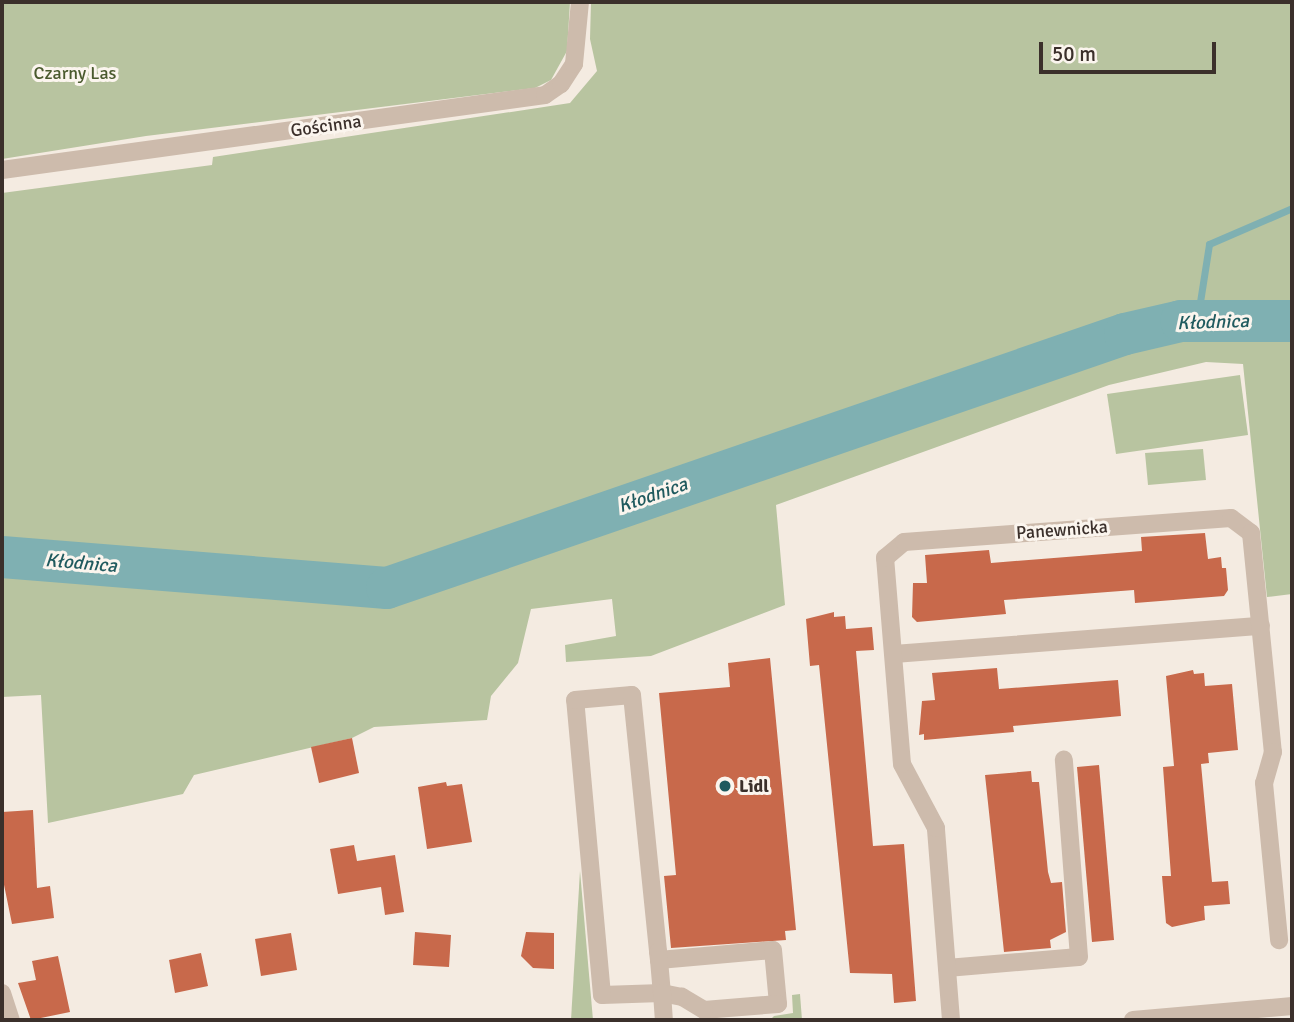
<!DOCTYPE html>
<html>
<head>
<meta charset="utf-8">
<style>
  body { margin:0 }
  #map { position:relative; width:1294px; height:1022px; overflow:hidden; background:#f4ebe1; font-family:Signika,sans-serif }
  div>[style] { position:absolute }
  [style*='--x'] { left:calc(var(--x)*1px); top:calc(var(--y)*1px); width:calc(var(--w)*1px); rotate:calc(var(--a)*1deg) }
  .green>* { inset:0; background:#b8c4a0 }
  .stream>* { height:7px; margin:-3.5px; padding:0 3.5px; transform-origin:3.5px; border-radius:3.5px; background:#7fb0b2 }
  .river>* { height:42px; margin:-21px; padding:0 21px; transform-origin:21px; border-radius:21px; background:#7fb0b2 }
  .building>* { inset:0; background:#c8694b }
  .minor>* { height:18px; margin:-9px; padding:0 9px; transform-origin:9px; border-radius:9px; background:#cdbbac }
  .dots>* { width:19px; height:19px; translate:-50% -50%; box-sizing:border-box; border:4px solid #fbf5ee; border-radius:50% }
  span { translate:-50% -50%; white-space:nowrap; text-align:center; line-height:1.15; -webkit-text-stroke:6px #fbf5ee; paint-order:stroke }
  .park-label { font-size:18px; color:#4a5a2e }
  .street-label { font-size:18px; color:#3b302b }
  .poi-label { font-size:18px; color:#3b302b; font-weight:700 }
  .left { translate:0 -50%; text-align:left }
  .water-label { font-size:19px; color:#1f5a5e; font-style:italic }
  .frame { position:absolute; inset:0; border:4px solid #3b302b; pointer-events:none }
  .scale { position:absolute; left:1039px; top:42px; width:177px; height:32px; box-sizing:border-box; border:4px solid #3b302b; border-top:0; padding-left:9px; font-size:21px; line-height:24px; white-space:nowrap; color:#3b302b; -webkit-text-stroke:5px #fbf5ee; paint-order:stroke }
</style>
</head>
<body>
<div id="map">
  <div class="green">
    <i style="clip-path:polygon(2px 2px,570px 2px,567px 51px,551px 80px,535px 88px,146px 136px,2px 159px)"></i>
    <i style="clip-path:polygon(591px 2px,1292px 2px,1292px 317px,1158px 317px,387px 580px,330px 580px,2px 541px,2px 193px,212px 165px,213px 157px,570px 103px,597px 71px,590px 39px)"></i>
    <i style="clip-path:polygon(1193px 325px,1292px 326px,1292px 594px,1267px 597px,1243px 364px,1206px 362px,1109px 385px,776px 505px,785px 605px,651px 656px,566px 662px,565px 645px,616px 636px,612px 599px,531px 609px,518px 663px,491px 696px,487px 720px,374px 727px,352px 738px,194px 775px,183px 794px,48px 823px,41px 695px,2px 697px,2px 570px,388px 592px,1144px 334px)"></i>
    <i style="clip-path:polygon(1240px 375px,1248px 435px,1116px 454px,1107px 394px)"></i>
    <i style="clip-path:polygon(1203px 449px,1206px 480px,1148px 485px,1145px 453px)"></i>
    <i style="clip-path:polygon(580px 871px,593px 1020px,571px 1020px)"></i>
    <i style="clip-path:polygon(800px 994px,802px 1020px,770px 1020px,774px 1016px,793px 1013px,792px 995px)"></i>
  </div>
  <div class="stream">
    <i style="--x:1197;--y:321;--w:78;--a:-81.1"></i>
    <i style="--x:1209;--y:244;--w:90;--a:-23.4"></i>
  </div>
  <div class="river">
    <i style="--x:2;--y:557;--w:386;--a:4.6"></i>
    <i style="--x:387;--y:588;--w:780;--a:-18.99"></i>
    <i style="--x:1125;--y:334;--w:57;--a:-13.1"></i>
    <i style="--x:1181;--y:321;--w:111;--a:0"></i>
  </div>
  <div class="building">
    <i style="clip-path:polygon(1205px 533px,1208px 559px,1221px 557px,1222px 568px,1226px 568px,1228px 590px,1224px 596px,1135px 603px,1134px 590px,1004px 600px,1006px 614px,917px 622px,912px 617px,913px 583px,927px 583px,925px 555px,989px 550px,991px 563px,1142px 551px,1141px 537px)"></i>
    <i style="clip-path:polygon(834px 612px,834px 617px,845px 616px,846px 629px,872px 627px,874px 650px,856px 651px,873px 846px,904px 844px,916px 1001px,894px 1003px,892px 974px,850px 973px,819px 665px,810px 666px,806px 619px)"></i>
    <i style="clip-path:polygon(770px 658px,796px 930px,785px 931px,786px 940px,671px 948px,664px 876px,676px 875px,659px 693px,730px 687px,728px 663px)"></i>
    <i style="clip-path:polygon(997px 668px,999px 689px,1118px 680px,1121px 716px,1013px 726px,1014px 732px,924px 740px,924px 734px,919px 735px,922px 701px,935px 700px,932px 673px)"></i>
    <i style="clip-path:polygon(1193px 670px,1194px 674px,1204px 673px,1205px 686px,1232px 684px,1238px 750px,1208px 753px,1209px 763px,1201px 764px,1212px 882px,1228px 881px,1230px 904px,1204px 906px,1205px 920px,1172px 927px,1166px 923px,1162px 876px,1171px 876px,1163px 767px,1174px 766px,1166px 676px)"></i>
    <i style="clip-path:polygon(352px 738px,359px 773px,319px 783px,311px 747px)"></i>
    <i style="clip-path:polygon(1099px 765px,1114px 940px,1092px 942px,1077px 767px)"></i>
    <i style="clip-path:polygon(1031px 771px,1032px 782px,1039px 782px,1048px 872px,1051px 883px,1062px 882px,1066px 932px,1050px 940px,1051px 948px,1004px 952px,985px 775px)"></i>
    <i style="clip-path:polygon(446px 782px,447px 786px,462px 784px,472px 842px,427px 849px,418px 787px)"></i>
    <i style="clip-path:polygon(33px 810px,37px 888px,50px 886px,54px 918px,12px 924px,2px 875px,2px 812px)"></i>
    <i style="clip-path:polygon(354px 845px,357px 861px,395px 855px,404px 912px,385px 915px,381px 887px,338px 894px,330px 849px)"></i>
    <i style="clip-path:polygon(415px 932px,451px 935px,449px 967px,413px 965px)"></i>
    <i style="clip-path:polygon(526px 932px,554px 933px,554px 969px,533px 968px,521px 956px)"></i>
    <i style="clip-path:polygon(291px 933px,297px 970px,261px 976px,255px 939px)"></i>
    <i style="clip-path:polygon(201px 953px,208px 986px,175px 993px,169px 960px)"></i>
    <i style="clip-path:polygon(58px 956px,70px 1012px,31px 1020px,18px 983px,36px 980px,32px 961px)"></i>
  </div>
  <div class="minor">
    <i style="--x:2;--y:170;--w:548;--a:-7.86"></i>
    <i style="--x:545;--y:95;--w:19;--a:-35"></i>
    <i style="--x:561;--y:84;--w:24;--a:-57"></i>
    <i style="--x:574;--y:64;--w:62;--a:-84.5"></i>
    <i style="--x:894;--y:654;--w:368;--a:-4.4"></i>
    <i style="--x:659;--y:960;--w:114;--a:-5"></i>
    <i style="--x:773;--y:950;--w:54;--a:84.7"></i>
    <i style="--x:778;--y:1004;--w:74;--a:175.4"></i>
    <i style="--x:704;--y:1010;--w:26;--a:-149"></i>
    <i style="--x:682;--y:997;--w:20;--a:-169"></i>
    <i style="--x:662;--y:993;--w:60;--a:178.1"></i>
    <i style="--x:602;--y:995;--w:296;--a:-95.2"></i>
    <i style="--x:575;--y:700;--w:57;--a:-5"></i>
    <i style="--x:632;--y:695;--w:258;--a:84.2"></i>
    <i style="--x:658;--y:952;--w:8;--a:83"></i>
    <i style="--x:659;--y:960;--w:33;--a:85"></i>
    <i style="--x:662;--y:993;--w:27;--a:86"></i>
    <i style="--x:947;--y:968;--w:132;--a:-4.8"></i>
    <i style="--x:1079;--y:957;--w:198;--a:-94.4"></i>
    <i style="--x:2;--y:993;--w:28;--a:72"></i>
    <i style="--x:951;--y:1020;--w:193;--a:-94.5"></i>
    <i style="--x:936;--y:828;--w:72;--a:-118"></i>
    <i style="--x:902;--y:764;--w:207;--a:-94.7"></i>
    <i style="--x:885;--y:558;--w:25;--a:-40"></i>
    <i style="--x:904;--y:542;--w:328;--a:-4.2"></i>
    <i style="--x:1231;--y:518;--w:25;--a:37"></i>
    <i style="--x:1251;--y:533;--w:220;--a:84.3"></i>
    <i style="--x:1273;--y:752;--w:32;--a:106"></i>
    <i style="--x:1264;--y:783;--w:158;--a:84.5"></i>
    <i style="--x:1133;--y:1020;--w:160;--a:-5"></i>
  </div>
  <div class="dots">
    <i style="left:725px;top:786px;background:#1f5a5e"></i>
  </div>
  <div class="park-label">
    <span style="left:75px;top:73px">Czarny Las</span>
  </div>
  <div class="street-label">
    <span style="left:326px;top:126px;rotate:-8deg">Gościnna</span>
    <span style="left:1062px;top:530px;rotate:-4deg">Panewnicka</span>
  </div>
  <div class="poi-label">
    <span class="left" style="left:739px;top:786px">Lidl</span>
  </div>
  <div class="water-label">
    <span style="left:1213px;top:323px;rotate:-2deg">Kłodnica</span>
    <span style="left:653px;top:496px;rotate:-19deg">Kłodnica</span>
    <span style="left:81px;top:564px;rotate:5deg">Kłodnica</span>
  </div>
  <div class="frame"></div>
  <div class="scale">50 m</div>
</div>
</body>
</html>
